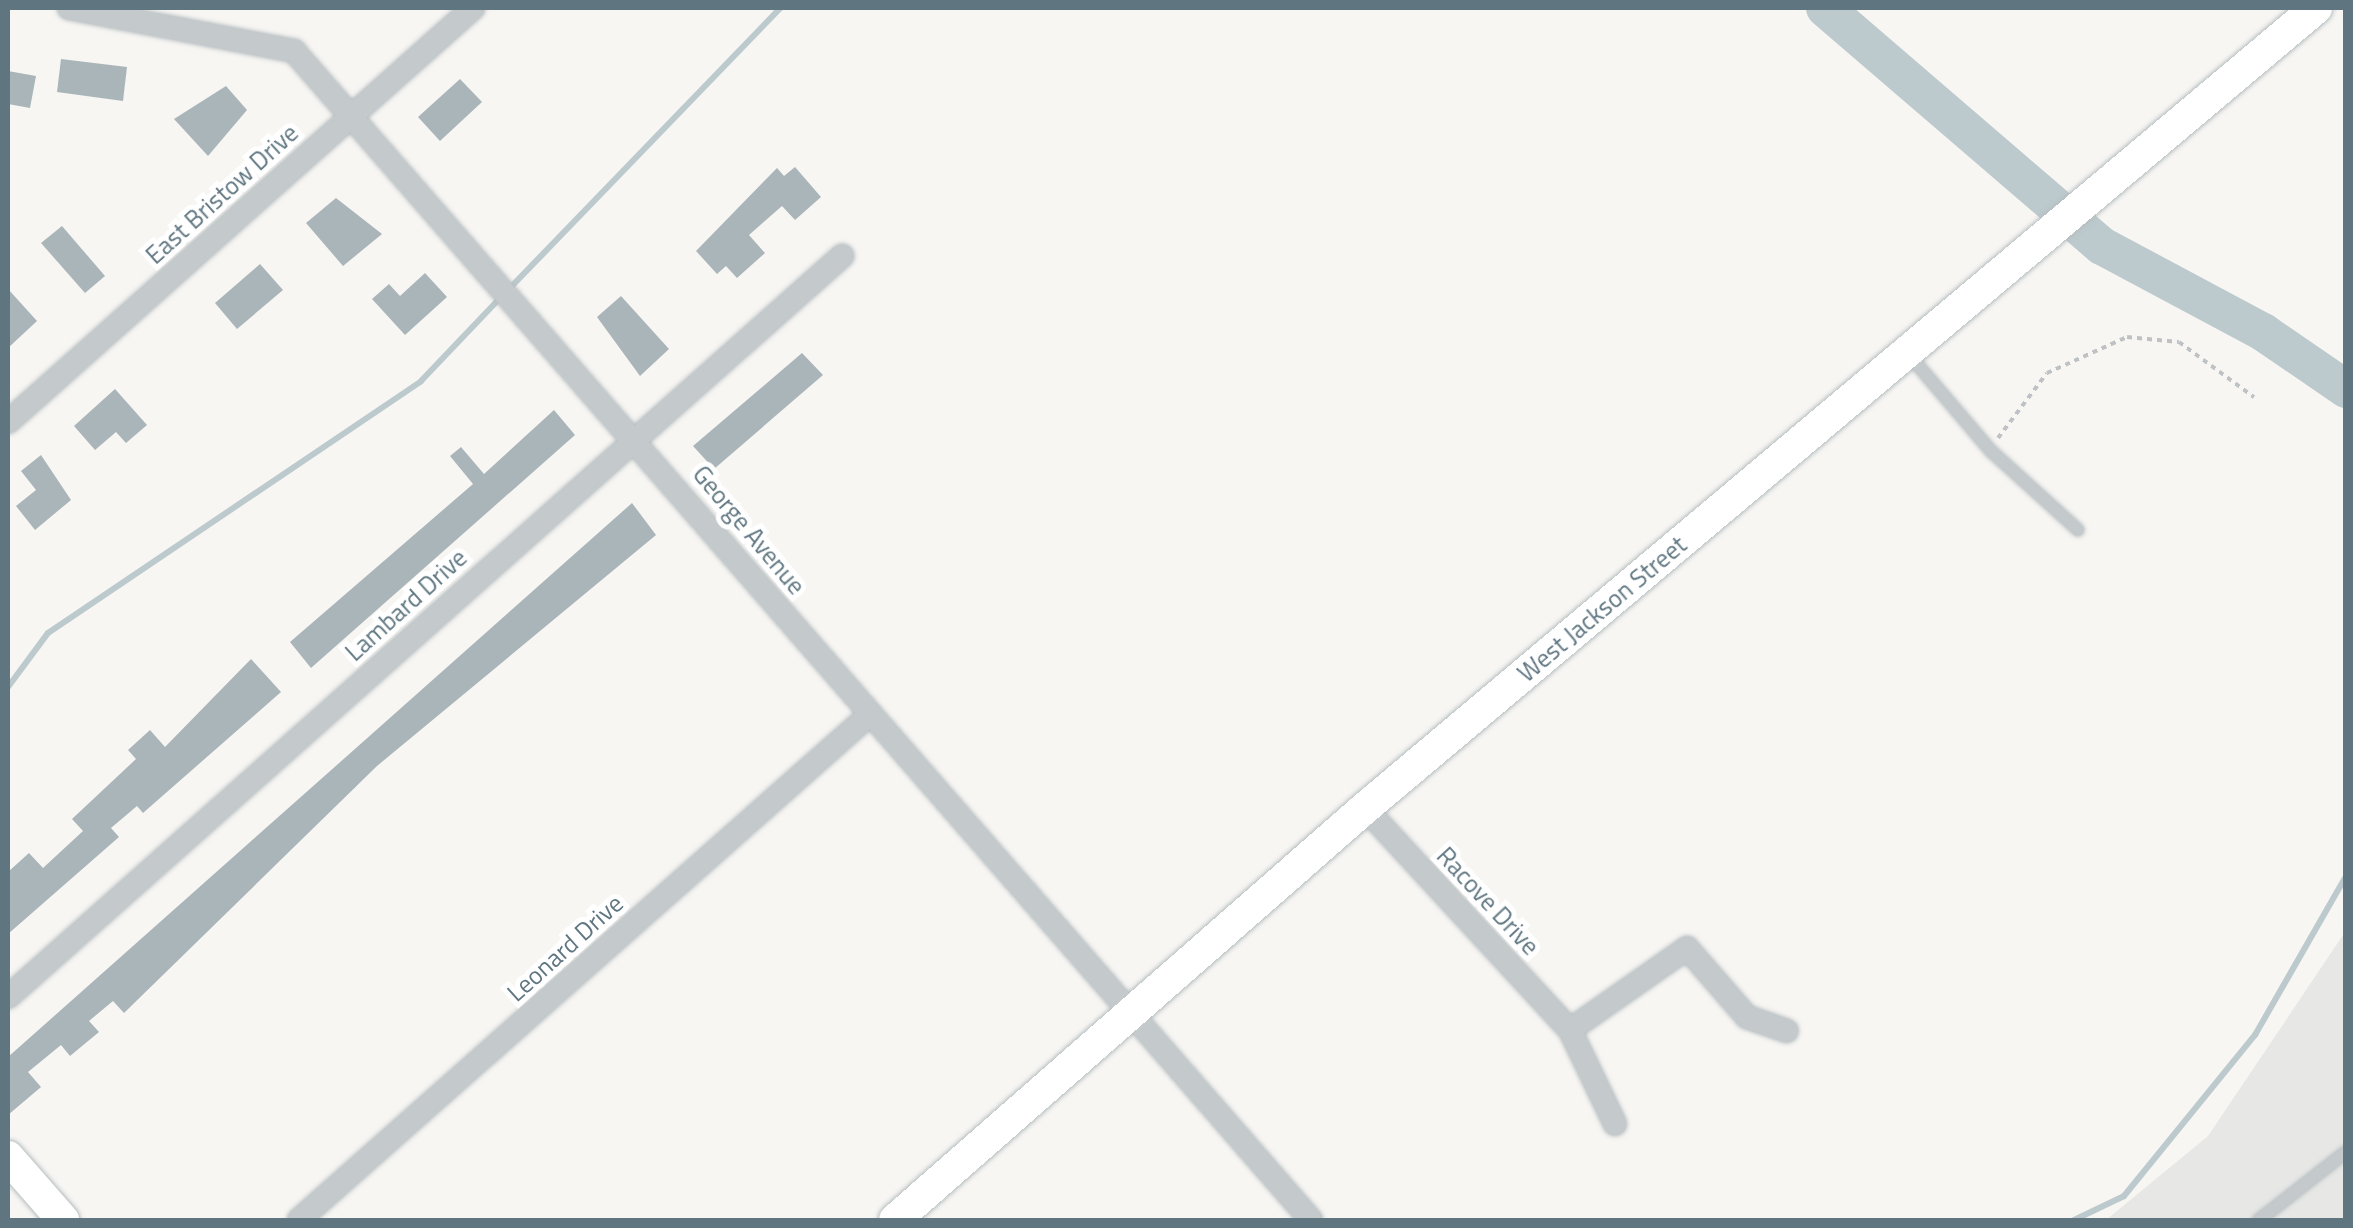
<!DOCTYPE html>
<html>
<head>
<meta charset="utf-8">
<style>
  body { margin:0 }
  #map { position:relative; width:2353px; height:1228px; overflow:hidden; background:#f7f6f3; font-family:"Titillium Web",sans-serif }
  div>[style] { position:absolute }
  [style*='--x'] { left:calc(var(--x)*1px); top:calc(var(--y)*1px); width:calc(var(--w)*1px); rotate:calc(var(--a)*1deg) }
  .built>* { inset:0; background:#e7e8e6 }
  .stream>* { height:6px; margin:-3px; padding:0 3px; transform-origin:3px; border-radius:3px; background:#bccacd }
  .river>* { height:38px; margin:-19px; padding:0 19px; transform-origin:19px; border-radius:19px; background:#bccacd }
  .building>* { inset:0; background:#aab5b9 }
  .path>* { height:4px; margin-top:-2px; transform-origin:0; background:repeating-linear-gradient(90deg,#bfc2c4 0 5px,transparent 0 10px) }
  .roads { filter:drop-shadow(0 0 2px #b6bdc0) drop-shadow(0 0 2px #b6bdc0) }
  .lane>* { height:11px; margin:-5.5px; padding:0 5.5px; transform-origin:5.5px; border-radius:5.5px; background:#c4c9cc }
  .street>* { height:22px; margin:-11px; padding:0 11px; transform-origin:11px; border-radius:11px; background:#c4c9cc }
  .secondary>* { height:32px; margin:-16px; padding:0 16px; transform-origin:16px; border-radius:16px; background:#fff }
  span { translate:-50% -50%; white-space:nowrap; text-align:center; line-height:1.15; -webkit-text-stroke:10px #fff; paint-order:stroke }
  .street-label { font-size:25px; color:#5f7681 }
  .frame { position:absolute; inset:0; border:10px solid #5f7681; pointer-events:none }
</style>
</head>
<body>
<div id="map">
  <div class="built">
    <i style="clip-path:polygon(2345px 932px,2345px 1220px,2106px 1220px,2208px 1136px)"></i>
  </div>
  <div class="stream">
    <i style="--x:510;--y:288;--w:389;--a:-46"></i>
    <i style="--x:8;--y:687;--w:67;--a:-53.5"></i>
    <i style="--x:48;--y:633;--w:450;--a:-34"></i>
    <i style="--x:421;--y:381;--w:116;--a:-46.4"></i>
    <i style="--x:2074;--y:1220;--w:55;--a:-25.6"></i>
    <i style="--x:2124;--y:1196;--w:208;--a:-50.9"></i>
    <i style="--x:2255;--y:1035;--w:183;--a:-60.2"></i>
  </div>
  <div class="river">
    <i style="--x:1825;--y:8;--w:365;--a:40.7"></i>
    <i style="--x:2102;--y:246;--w:183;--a:28.1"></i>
    <i style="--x:2263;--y:332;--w:101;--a:34.5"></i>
  </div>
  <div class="building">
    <i style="clip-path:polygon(61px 59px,127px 67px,123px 101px,57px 92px)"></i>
    <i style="clip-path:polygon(8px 71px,36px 76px,30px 108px,8px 104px)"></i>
    <i style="clip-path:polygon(460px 79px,482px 102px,440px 141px,418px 117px)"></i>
    <i style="clip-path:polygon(226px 86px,247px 110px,208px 156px,174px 119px)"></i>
    <i style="clip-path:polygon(795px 167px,821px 197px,795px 220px,782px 206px,749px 235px,765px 253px,737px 278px,726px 266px,717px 274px,696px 251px,777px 168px,784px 176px)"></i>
    <i style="clip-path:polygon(336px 198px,382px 234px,343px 266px,306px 223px)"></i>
    <i style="clip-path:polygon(62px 226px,105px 276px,85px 293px,41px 243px)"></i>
    <i style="clip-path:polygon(260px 264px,283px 290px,237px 329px,215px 303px)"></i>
    <i style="clip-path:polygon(425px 273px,447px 297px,405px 335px,372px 299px,389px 284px,400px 296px)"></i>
    <i style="clip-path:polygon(8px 289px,37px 321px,8px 348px)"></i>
    <i style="clip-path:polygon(621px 296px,669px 349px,640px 376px,597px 317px)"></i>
    <i style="clip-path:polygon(802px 353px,823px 375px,714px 469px,693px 446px)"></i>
    <i style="clip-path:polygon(115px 389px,147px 425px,126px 443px,116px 432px,95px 450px,74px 426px)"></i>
    <i style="clip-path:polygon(554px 410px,575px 435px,311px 668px,290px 642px,473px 484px,450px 456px,461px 447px,484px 474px)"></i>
    <i style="clip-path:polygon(41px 455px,71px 500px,35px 530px,16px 506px,36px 490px,21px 471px)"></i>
    <i style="clip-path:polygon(632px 503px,656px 535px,377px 766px,124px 1013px,113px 1001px,89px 1021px,99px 1032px,70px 1056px,61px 1045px,28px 1072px,41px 1087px,8px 1115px,8px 1057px)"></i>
    <i style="clip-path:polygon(251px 659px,281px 692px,143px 813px,137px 806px,111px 828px,119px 837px,8px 934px,8px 872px,29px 853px,43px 868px,83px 831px,72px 819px,136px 759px,128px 750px,150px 730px,165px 747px)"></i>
  </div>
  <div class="path">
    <i style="--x:1998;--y:438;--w:81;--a:-53"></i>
    <i style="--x:2047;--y:373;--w:88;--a:-24.2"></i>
    <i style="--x:2127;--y:337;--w:52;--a:5.5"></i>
    <i style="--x:2179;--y:342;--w:93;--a:36.3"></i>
  </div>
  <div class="roads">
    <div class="lane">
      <i style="--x:1910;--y:356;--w:123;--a:49.6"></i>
      <i style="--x:1990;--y:450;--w:118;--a:42.2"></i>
      <i style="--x:2258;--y:1220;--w:112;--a:-38.1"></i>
    </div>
    <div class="street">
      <i style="--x:69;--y:8;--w:229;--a:10.8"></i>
      <i style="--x:294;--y:51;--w:1549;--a:48.98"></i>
      <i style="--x:8;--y:422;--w:623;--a:-41.68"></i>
      <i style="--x:1365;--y:808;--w:302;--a:47.3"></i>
      <i style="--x:1570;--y:1030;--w:104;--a:64.4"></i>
      <i style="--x:8;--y:997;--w:1116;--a:-41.62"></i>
      <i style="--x:1570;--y:1030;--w:143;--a:-35"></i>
      <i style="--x:1687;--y:948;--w:91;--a:49"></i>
      <i style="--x:1747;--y:1017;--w:42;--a:19.3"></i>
      <i style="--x:299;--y:1220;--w:760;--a:-41.53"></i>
    </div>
    <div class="secondary">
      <i style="--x:8;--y:1157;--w:84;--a:48.9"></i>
      <i style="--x:895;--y:1220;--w:625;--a:-41.24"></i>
      <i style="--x:1365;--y:808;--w:1243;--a:-40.07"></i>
    </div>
  </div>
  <div class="street-label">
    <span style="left:222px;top:194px;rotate:-42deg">East Bristow Drive</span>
    <span style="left:749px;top:530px;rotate:50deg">George Avenue</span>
    <span style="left:406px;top:605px;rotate:-42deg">Lambard Drive</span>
    <span style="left:1602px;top:609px;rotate:-40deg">West Jackson Street</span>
    <span style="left:1488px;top:901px;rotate:47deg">Racove Drive</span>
    <span style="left:565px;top:948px;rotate:-42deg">Leonard Drive</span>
  </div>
  <div class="frame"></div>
</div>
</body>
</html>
